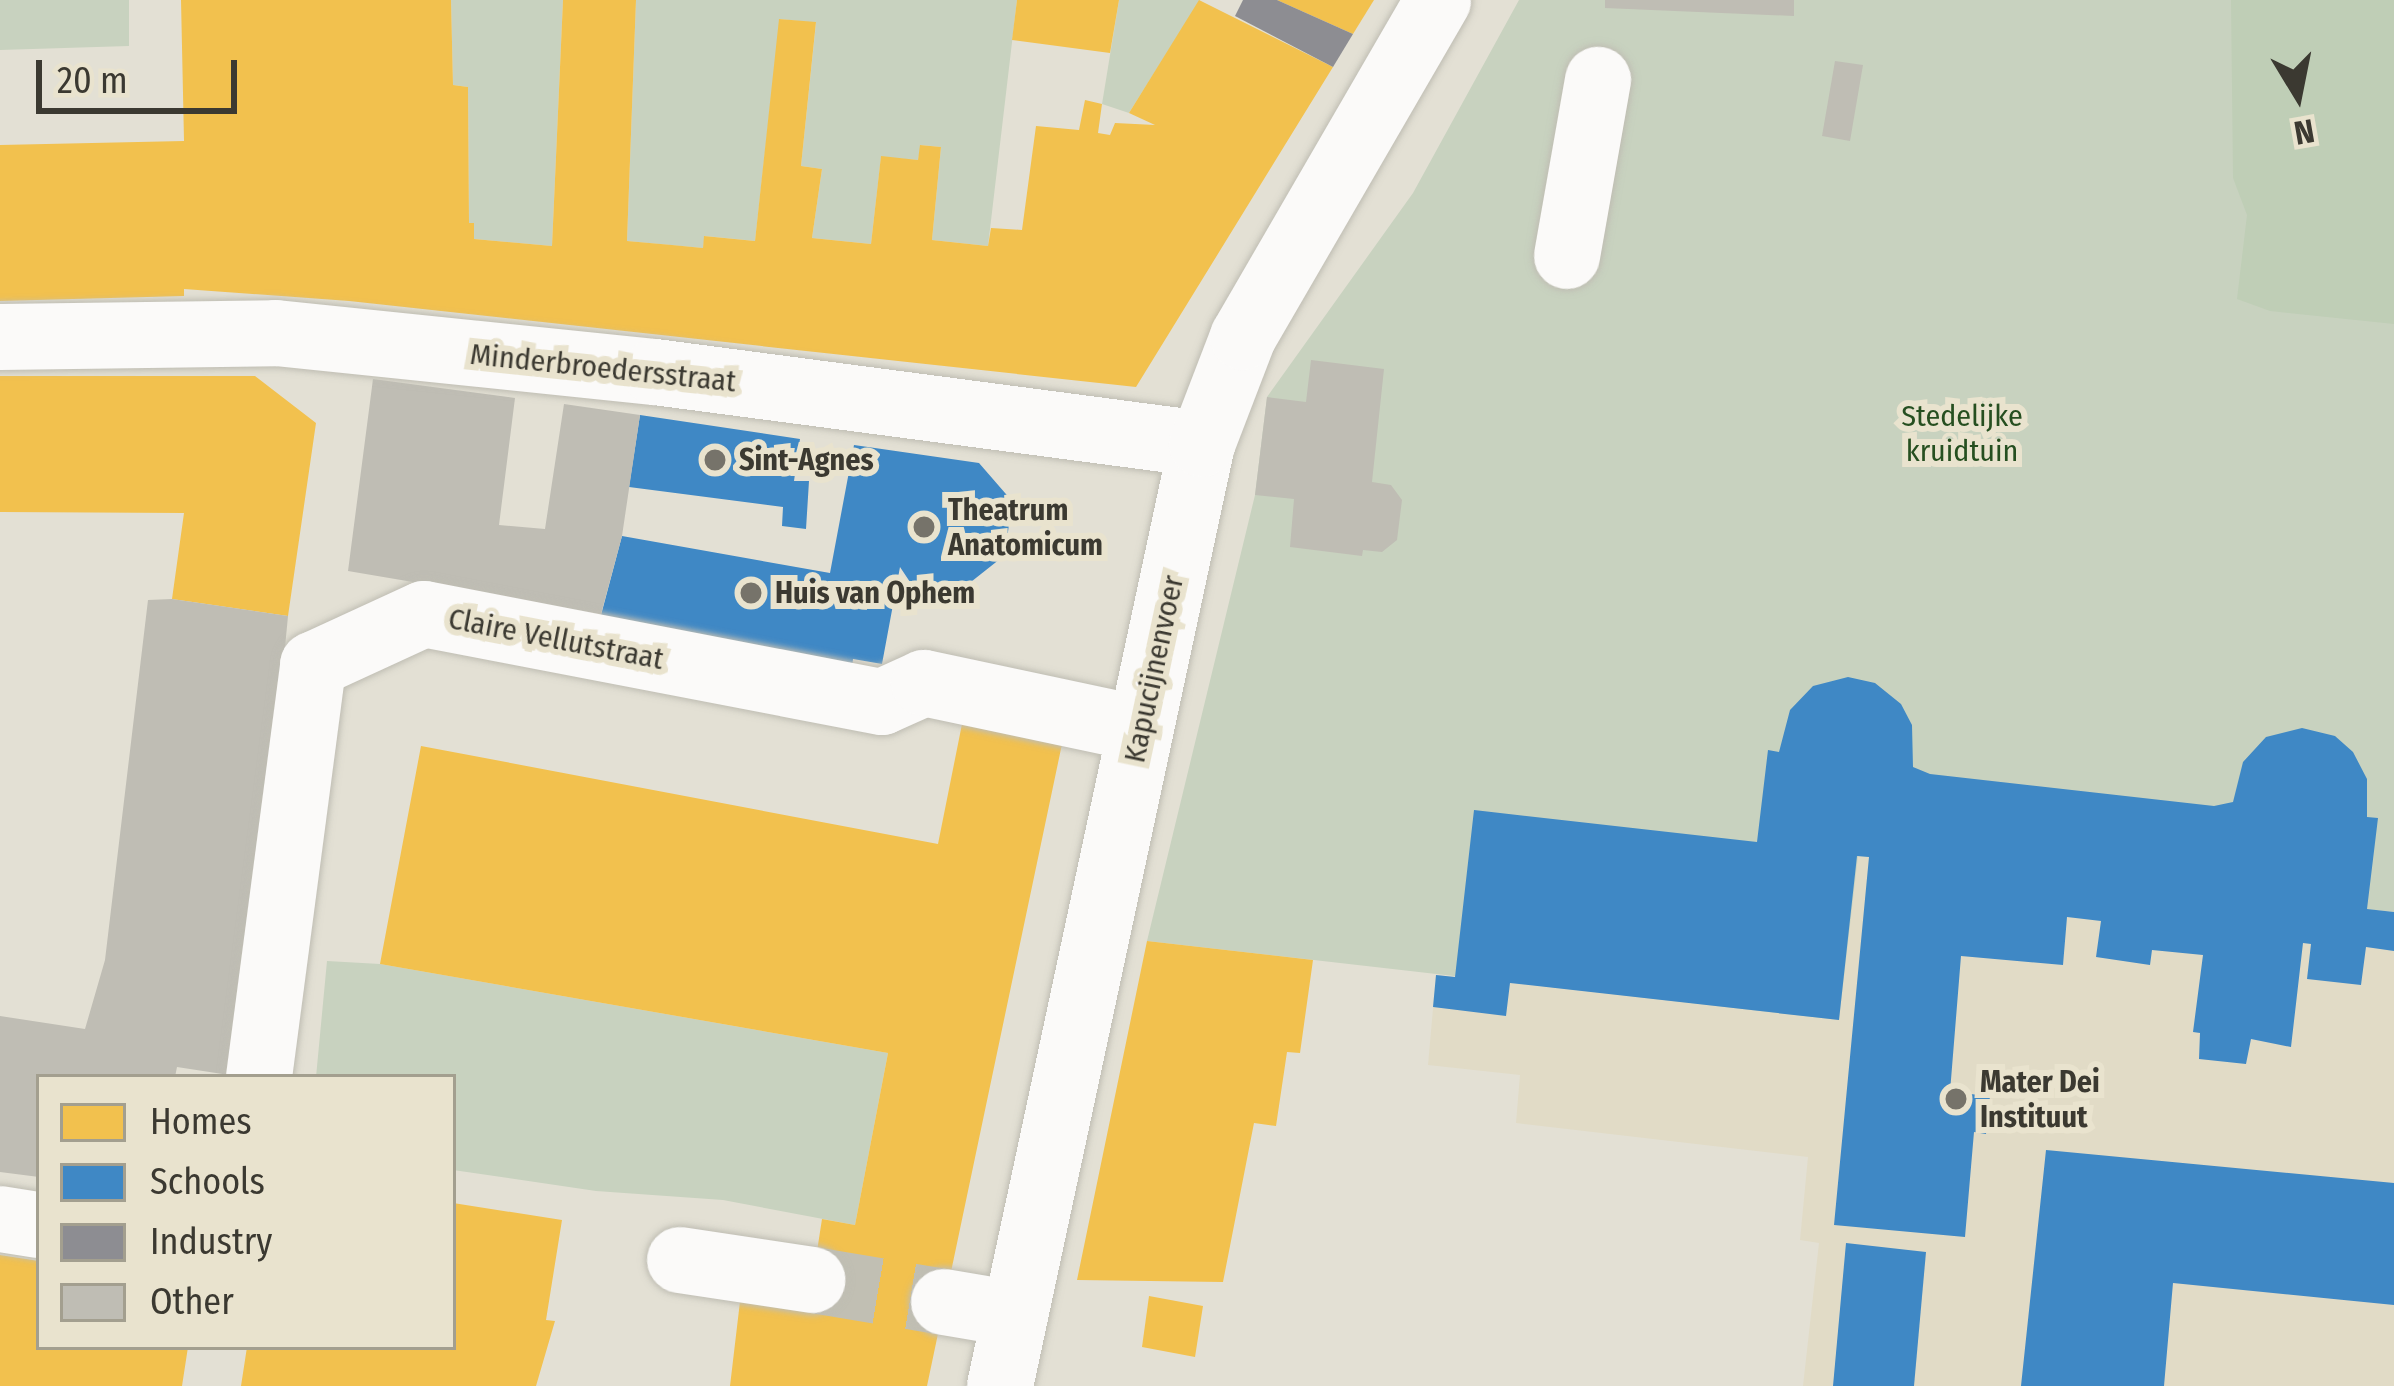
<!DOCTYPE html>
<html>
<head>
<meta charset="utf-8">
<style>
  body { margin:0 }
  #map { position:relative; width:2394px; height:1386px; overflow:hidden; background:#e3e0d4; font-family:"Fira Sans Condensed",sans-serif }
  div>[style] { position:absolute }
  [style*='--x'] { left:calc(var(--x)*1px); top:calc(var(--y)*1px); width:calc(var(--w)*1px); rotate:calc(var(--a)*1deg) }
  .built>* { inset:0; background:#e1dbc6 }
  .green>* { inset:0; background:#c8d2bf }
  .forest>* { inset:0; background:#bfceb6 }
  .homes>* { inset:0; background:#f2c14e }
  .schools>* { inset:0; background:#3f88c5 }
  .industry>* { inset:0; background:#8d8d92 }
  .building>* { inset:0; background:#bfbdb4 }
  .minor-tunnel>* { height:66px; margin-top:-33px; transform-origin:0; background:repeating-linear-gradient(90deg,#c1bfb3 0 66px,transparent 0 99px) }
  .roads { filter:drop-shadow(0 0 3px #bfbdb3) drop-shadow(0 0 3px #bfbdb3) }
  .minor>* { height:66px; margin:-33px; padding:0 33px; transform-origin:33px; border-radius:33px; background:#fbfaf9 }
  .dots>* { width:33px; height:33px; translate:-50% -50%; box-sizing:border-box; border:6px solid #e9e3ce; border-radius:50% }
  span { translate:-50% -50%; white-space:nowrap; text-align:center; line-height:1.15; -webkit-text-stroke:12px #e9e3ce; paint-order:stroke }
  .street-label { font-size:30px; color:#3b3931 }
  .park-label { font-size:30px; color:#264f20 }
  .poi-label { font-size:30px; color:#3b3931; font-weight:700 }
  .left { translate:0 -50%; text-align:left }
  .legend { position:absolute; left:36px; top:1074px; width:420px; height:276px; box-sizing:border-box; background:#e9e3ce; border:3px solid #a39f8f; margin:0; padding:15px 21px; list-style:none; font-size:36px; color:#3b3931 }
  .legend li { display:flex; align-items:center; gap:24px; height:60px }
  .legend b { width:60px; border:3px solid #a39f8f }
  .north { position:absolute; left:2238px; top:36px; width:120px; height:120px; -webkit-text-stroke:9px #e9e3ce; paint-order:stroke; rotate:170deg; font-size:33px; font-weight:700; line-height:48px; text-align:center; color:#3b3931 }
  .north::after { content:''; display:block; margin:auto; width:42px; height:54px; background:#3b3931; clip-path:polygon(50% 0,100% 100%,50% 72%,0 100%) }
  .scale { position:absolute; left:36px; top:60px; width:201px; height:54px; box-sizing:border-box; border:6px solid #3b3931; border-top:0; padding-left:15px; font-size:36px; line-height:42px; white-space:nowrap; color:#3b3931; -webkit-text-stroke:9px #e9e3ce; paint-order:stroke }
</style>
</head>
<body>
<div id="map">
  <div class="built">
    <i style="clip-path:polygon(1857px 856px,2394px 912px,2394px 1386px,1803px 1386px,1819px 1243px,1800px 1240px,1808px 1157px,1516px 1123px,1520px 1075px,1428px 1065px,1436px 975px,1839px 1019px)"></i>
  </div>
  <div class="green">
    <i style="clip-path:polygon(0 0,129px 0,129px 46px,0 50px)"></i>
    <i style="clip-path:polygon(451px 0,563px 0,552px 246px,474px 239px,469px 223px,468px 87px,453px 85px)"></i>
    <i style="clip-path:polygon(636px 0,1017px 0,988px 246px,932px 240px,941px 147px,921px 145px,918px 160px,881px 157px,871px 244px,812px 238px,822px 169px,801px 166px,816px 23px,780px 19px,755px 241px,705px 236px,703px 248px,627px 241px)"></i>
    <i style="clip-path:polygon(1119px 0,1200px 0,1129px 113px,1102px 104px)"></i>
    <i style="clip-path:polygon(1519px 0,2394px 0,2394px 912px,1858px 856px,1839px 1020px,1147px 941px,1255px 495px,1267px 397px,1413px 193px)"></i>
    <i style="clip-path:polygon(327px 961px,380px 964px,888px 1053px,855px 1225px,723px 1200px,596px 1191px,453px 1170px,453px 1077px,316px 1077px)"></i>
  </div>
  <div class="forest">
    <i style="clip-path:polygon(2231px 0,2394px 0,2394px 324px,2270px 311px,2237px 299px,2247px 215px,2233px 178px)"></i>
  </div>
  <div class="homes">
    <i style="clip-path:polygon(181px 0,451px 0,453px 85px,468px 87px,469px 223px,474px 223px,474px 239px,552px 246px,563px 0,636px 0,627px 241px,672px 245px,703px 248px,704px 236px,755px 241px,779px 19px,816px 22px,801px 166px,822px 169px,812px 238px,871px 244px,881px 156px,918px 160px,920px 145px,941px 147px,932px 240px,988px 246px,991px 228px,1022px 230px,1036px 126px,1079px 130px,1085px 100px,1102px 104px,1098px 133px,1110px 135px,1115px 123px,1155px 125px,1129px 113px,1199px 0,1333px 67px,1136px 387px,349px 301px,184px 289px,184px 296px,0 301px,0 145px,184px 141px)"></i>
    <i style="clip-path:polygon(1017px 0,1119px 0,1110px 53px,1012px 40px)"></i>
    <i style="clip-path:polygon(1277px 0,1374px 0,1353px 34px)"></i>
    <i style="clip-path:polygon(0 376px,255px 376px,316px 423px,288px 616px,172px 599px,184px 513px,0 512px)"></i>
    <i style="clip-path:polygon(962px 724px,1062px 744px,927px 1386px,730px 1386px,741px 1293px,809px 1303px,822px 1219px,855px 1225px,888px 1053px,380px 964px,421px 746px,938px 844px)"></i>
    <i style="clip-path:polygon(1147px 941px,1313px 960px,1300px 1053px,1287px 1052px,1276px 1126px,1254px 1123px,1223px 1282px,1077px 1280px)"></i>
    <i style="clip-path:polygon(453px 1203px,562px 1220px,546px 1320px,555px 1321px,536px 1386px,241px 1386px,247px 1347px,453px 1347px)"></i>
    <i style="clip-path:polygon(0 1255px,39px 1261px,39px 1347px,188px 1347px,182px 1386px,0 1386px)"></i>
    <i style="clip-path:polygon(1149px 1296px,1203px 1306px,1195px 1357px,1142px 1347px)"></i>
  </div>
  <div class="schools">
    <i style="clip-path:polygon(640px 415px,800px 439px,794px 481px,809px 481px,806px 529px,782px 526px,783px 507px,629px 487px)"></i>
    <i style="clip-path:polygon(854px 445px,979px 463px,1012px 501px,1005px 555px,962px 589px,910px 582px,900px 567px,882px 664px,853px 659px,852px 667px,600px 619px,622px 536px,830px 573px)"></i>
    <i style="clip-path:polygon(1848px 677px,1875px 683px,1901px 704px,1912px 725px,1913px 767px,1930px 774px,2214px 806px,2233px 802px,2243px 762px,2266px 737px,2302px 728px,2335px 736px,2353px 752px,2367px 779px,2367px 817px,2378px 818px,2367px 909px,2394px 912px,2394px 951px,2366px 947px,2361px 985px,2307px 979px,2311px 944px,2303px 943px,2291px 1047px,2251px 1039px,2246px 1064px,2199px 1059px,2200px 1033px,2193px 1032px,2203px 955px,2152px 950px,2150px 965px,2096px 957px,2101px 921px,2067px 917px,2063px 965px,1961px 956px,1950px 1092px,1990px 1096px,1986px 1134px,1974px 1132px,1965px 1237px,1834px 1225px,1869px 857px,1857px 856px,1839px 1020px,1510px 983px,1506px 1016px,1433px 1007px,1436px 975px,1455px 977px,1474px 810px,1757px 842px,1768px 750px,1779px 752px,1790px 710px,1813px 686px)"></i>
    <i style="clip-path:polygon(2046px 1150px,2394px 1183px,2394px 1305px,2173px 1283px,2164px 1386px,2021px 1386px)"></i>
    <i style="clip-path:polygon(1846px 1243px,1926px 1252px,1914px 1386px,1833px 1386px)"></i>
  </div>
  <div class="industry">
    <i style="clip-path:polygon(1243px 0,1277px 0,1353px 34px,1333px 67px,1235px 16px)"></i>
  </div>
  <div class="building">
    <i style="clip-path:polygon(1605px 0,1794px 0,1794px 16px,1605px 8px)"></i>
    <i style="clip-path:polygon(1835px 61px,1863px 65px,1850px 141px,1822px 136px)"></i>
    <i style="clip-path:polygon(1311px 360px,1384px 369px,1372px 482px,1391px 485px,1402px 500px,1397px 540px,1382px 552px,1363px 550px,1362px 556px,1290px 547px,1294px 499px,1255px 495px,1267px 397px,1306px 402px)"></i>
    <i style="clip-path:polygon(373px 379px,515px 398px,499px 525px,545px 529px,564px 404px,640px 415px,622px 536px,601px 614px,348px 571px)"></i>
    <i style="clip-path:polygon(172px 599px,288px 616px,262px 889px,229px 1075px,177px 1067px,175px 1077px,39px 1077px,39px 1177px,0 1172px,0 1016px,85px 1029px,105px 960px,148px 600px)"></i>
  </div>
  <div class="minor-tunnel">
    <i style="--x:813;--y:1280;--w:133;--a:9.5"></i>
  </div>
  <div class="roads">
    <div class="minor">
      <i style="--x:1567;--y:256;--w:179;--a:-80"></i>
      <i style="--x:0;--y:337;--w:276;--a:-0.8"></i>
      <i style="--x:276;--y:333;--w:381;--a:5.9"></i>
      <i style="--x:655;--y:372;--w:552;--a:7.5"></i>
      <i style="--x:259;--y:1077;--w:416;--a:-82.5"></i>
      <i style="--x:313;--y:665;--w:122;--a:-24.7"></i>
      <i style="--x:424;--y:614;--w:466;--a:10.9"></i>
      <i style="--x:882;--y:702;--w:46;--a:-24.3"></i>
      <i style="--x:924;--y:683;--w:221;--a:12"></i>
      <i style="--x:0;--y:1219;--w:39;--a:9"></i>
      <i style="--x:680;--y:1260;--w:134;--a:8.6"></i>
      <i style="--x:944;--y:1302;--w:72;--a:9.6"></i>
      <i style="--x:1000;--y:1386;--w:963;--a:-77.9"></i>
      <i style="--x:1202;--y:444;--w:115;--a:-69"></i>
      <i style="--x:1243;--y:337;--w:389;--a:-59.9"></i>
    </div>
  </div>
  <div class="dots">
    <i style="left:715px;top:460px;background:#76736a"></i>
    <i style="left:924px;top:527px;background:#76736a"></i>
    <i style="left:751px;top:593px;background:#76736a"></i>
    <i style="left:1956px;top:1099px;background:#76736a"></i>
  </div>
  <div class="street-label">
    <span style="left:603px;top:368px;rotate:6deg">Minderbroedersstraat</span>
    <span style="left:556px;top:639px;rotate:11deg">Claire Vellutstraat</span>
    <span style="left:1154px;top:669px;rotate:-78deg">Kapucijnenvoer</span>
  </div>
  <div class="park-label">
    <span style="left:1962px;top:433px">Stedelijke<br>kruidtuin</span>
  </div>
  <div class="poi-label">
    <span class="left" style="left:739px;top:460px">Sint-Agnes</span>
    <span class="left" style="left:948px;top:527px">Theatrum<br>Anatomicum</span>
    <span class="left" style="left:775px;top:593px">Huis van Ophem</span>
    <span class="left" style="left:1980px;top:1099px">Mater Dei<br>Instituut</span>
  </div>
  <ul class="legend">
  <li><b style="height:33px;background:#f2c14e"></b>Homes</li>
  <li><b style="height:33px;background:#3f88c5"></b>Schools</li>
  <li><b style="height:33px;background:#8d8d92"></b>Industry</li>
  <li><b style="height:33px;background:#bfbdb4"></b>Other</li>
  </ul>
  <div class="north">N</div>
  <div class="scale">20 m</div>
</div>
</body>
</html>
